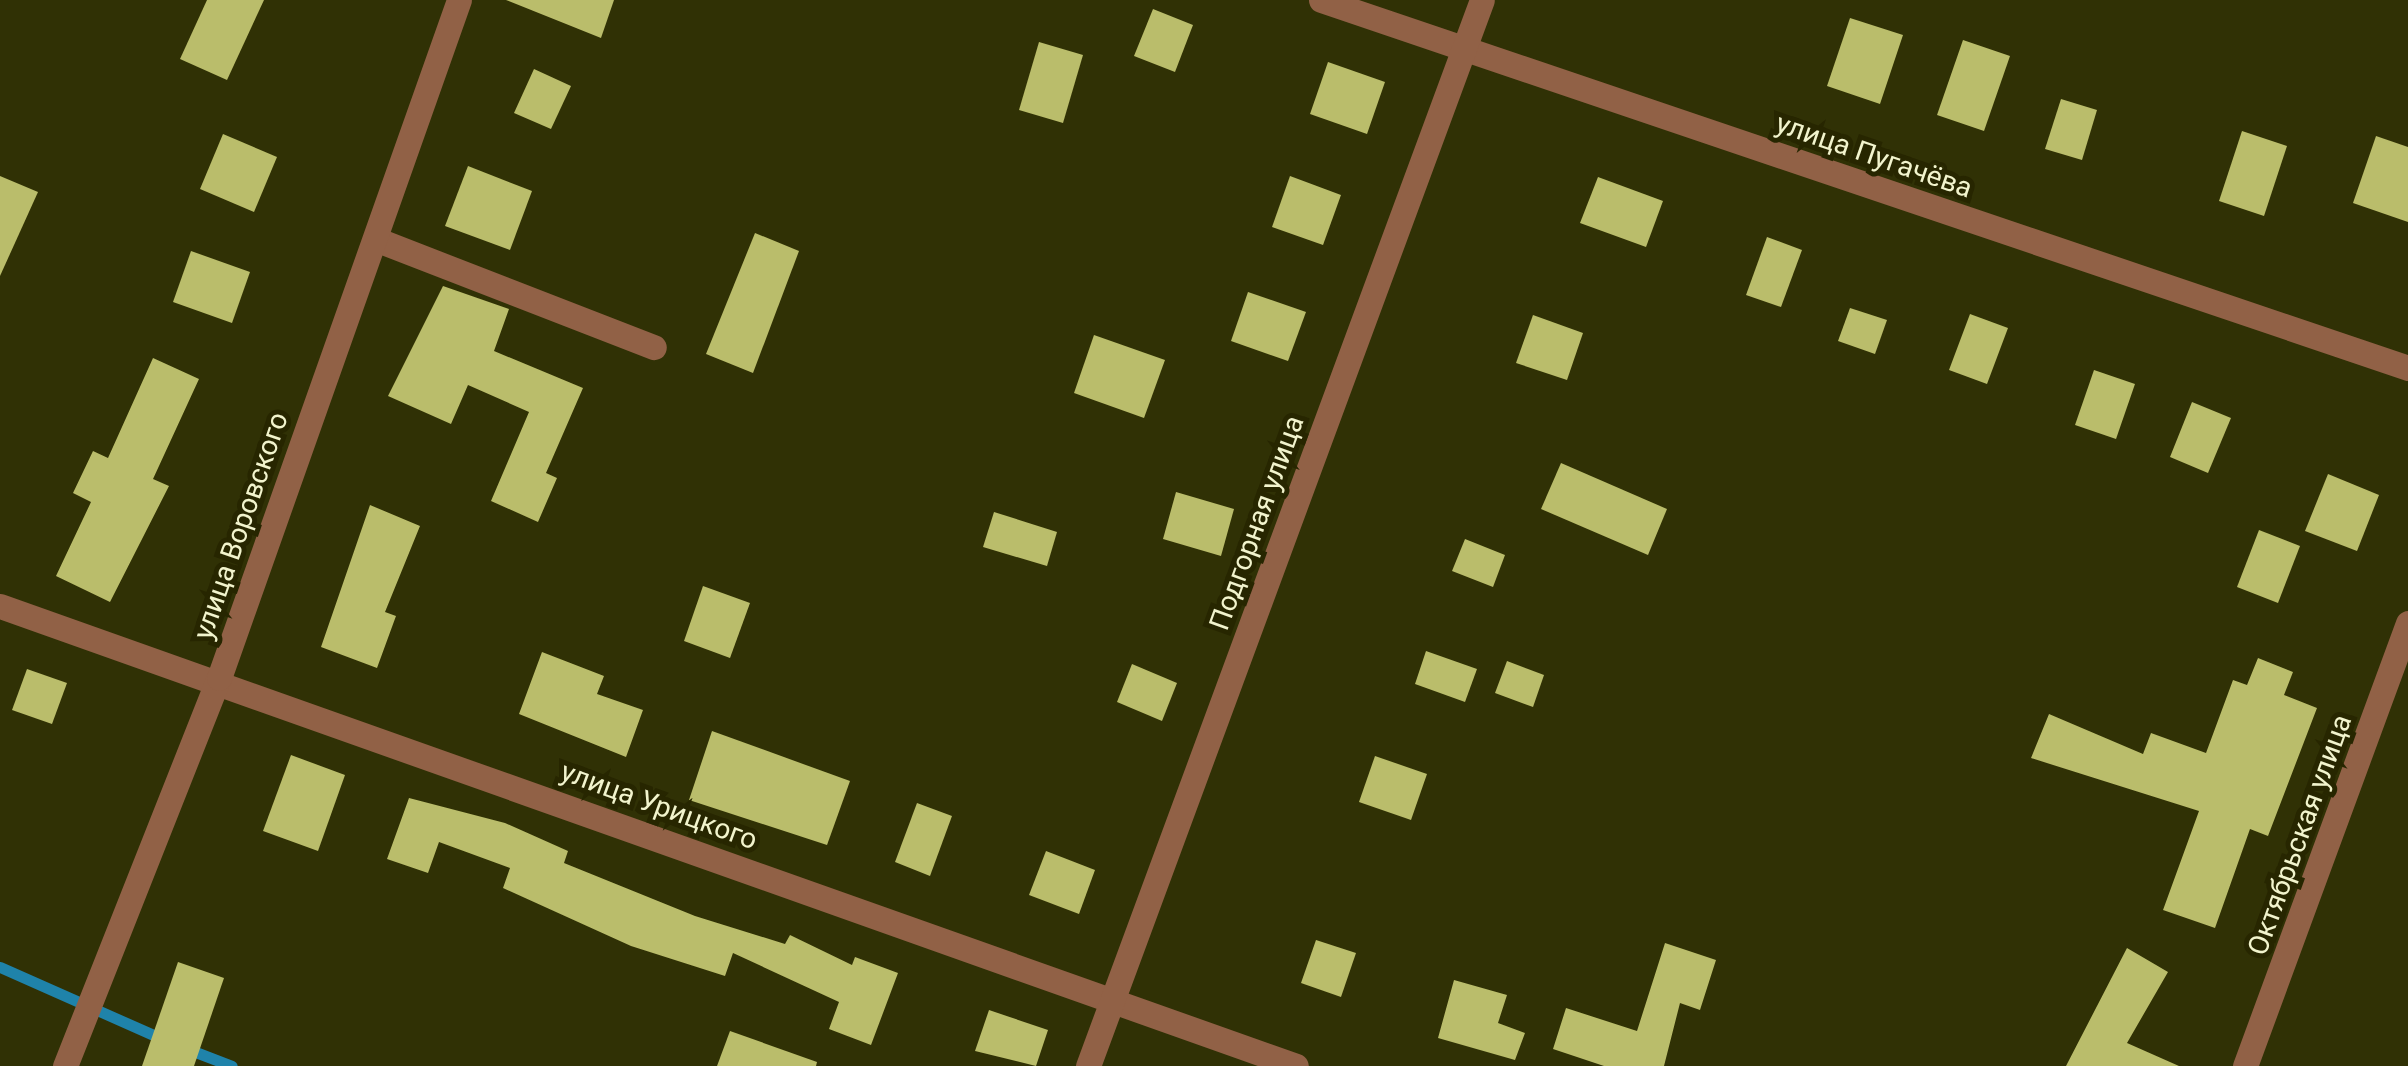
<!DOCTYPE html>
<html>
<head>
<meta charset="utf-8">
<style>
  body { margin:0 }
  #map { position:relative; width:2408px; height:1066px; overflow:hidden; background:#303105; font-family:Roboto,sans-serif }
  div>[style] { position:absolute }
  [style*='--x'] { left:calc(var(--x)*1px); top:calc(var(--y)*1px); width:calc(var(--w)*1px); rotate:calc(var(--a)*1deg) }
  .stream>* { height:11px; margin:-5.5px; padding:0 5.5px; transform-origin:5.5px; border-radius:5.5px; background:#1f83aa }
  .building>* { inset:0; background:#babd6b }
  .minor>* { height:25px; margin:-12.5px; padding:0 12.5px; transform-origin:12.5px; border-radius:12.5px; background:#916146 }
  span { translate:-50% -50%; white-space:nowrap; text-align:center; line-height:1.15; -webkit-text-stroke:10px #272600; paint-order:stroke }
  .street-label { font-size:28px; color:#f2f4cd }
</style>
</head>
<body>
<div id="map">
  <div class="stream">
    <i style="--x:0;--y:967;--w:183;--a:23.9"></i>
    <i style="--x:185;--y:1048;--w:50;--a:21"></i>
  </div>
  <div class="building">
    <i style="clip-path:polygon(207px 0,264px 0,227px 80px,180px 59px)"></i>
    <i style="clip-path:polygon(506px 0,614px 0,601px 38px)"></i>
    <i style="clip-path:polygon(1153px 9px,1193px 25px,1175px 72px,1134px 56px)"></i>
    <i style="clip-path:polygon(1850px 18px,1903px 35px,1880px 104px,1827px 86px)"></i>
    <i style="clip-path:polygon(1963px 40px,2010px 56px,1984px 131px,1937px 115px)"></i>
    <i style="clip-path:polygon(1039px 42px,1083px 55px,1063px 123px,1019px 110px)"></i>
    <i style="clip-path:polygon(1328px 62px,1385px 82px,1367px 134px,1310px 114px)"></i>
    <i style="clip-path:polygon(534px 69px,571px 86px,551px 129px,514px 113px)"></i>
    <i style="clip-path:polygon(2061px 99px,2097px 110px,2082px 160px,2045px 149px)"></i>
    <i style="clip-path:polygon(2242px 131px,2287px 146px,2264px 216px,2219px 201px)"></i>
    <i style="clip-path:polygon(223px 134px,277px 157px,254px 212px,200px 189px)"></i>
    <i style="clip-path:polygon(2376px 136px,2408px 147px,2408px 222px,2353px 203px)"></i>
    <i style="clip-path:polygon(468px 166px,532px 191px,510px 250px,445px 226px)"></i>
    <i style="clip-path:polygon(0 176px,38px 192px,0 276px)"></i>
    <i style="clip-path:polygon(1290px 176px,1341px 195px,1323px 245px,1272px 227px)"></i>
    <i style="clip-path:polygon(1598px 177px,1663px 201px,1646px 247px,1580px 223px)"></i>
    <i style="clip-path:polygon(755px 233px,799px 251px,753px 373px,706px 354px)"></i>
    <i style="clip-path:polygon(1767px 237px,1802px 250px,1781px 307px,1746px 295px)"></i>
    <i style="clip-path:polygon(191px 251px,250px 272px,232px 323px,173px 302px)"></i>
    <i style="clip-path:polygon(443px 286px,509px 309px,494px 351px,583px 388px,546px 473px,557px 478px,538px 522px,491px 501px,529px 412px,468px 385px,451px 424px,388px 396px)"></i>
    <i style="clip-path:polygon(1248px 292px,1306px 312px,1288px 361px,1231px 341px)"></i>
    <i style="clip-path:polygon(1850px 308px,1887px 320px,1875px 354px,1838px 341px)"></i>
    <i style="clip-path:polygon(1970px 314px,2008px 328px,1987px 384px,1949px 370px)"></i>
    <i style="clip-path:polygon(1533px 315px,1583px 333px,1567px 380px,1516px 363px)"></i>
    <i style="clip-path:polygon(1094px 335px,1165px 360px,1144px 418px,1074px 393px)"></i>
    <i style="clip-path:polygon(153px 358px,199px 379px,153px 479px,169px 486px,110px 602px,56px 576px,91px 502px,73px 493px,93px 451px,108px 458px)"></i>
    <i style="clip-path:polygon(2094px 370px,2135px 384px,2116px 439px,2075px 425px)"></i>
    <i style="clip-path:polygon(2192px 402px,2231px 418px,2208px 473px,2170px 457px)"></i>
    <i style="clip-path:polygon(1561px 463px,1667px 509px,1648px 555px,1541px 509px)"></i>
    <i style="clip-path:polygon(2328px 474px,2379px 495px,2357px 551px,2305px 531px)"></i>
    <i style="clip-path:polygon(1176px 492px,1234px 509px,1221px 556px,1163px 539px)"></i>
    <i style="clip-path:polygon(370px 505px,420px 526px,385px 612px,396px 616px,377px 668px,321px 647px)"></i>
    <i style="clip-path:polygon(994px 512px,1057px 532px,1047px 566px,983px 547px)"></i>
    <i style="clip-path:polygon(2259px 530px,2300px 546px,2278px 603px,2237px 587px)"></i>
    <i style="clip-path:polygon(1465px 539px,1505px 555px,1493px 587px,1452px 571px)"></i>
    <i style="clip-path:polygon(703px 586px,750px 603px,730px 658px,684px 641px)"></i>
    <i style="clip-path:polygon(1426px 651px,1477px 669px,1465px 702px,1415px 684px)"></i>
    <i style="clip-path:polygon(542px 652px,604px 676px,597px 694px,643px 710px,626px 757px,519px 714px)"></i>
    <i style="clip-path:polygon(2258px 658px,2293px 672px,2284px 695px,2317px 708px,2268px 836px,2250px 829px,2215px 928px,2163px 910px,2199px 811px,2031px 758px,2049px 714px,2143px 754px,2151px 733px,2206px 753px,2233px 680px,2247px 685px)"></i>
    <i style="clip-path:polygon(1507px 661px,1544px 675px,1533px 707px,1495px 693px)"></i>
    <i style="clip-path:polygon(1132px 664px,1177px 683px,1162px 721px,1117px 702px)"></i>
    <i style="clip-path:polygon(27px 669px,67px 683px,52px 724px,12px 710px)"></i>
    <i style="clip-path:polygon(712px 731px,850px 781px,827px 845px,689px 800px)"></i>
    <i style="clip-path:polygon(291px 755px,345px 775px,318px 851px,263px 831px)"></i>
    <i style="clip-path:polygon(1375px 756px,1427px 774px,1411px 820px,1359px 802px)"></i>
    <i style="clip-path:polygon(409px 798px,505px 823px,568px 851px,564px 863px,695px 916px,785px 944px,790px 935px,852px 965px,855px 957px,898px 973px,871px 1045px,829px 1029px,839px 1002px,733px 953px,725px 976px,631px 946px,503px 888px,510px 868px,439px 842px,428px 873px,387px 859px)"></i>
    <i style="clip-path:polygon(917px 803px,952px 816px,930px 876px,895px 862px)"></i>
    <i style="clip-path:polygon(1046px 851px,1095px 870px,1079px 914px,1029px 895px)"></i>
    <i style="clip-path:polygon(1316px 940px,1356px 953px,1341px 997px,1301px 983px)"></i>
    <i style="clip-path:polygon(1665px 943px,1716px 960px,1700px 1010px,1680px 1003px,1664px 1066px,1604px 1066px,1553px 1049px,1566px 1008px,1637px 1031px)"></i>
    <i style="clip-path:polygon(2127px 948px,2168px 972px,2127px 1043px,2179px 1066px,2066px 1066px)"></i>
    <i style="clip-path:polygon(178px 962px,224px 978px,194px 1066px,142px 1066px)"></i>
    <i style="clip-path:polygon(1454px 980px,1507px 995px,1498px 1023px,1525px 1033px,1515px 1060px,1438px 1038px)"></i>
    <i style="clip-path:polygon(989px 1010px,1048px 1030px,1036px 1066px,975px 1051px)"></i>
    <i style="clip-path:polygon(730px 1031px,817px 1062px,816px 1066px,717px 1066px)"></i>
  </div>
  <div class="minor">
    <i style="--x:1321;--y:0;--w:1148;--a:18.7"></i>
    <i style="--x:375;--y:239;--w:299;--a:21.2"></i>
    <i style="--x:0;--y:606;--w:1375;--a:19.54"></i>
    <i style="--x:65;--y:1066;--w:417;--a:-68.4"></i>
    <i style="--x:219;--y:678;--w:719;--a:-70.51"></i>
    <i style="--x:1088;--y:1066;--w:1136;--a:-69.72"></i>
    <i style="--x:2245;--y:1066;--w:472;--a:-69.8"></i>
  </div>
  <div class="street-label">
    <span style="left:1874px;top:156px;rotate:19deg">улица Пугачёва</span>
    <span style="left:1257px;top:523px;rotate:-70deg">Подгорная улица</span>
    <span style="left:241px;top:526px;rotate:-71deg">улица Воровского</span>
    <span style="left:659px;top:806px;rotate:20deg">улица Урицкого</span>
    <span style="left:2300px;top:835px;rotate:-70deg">Октябрьская улица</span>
  </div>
</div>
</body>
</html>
